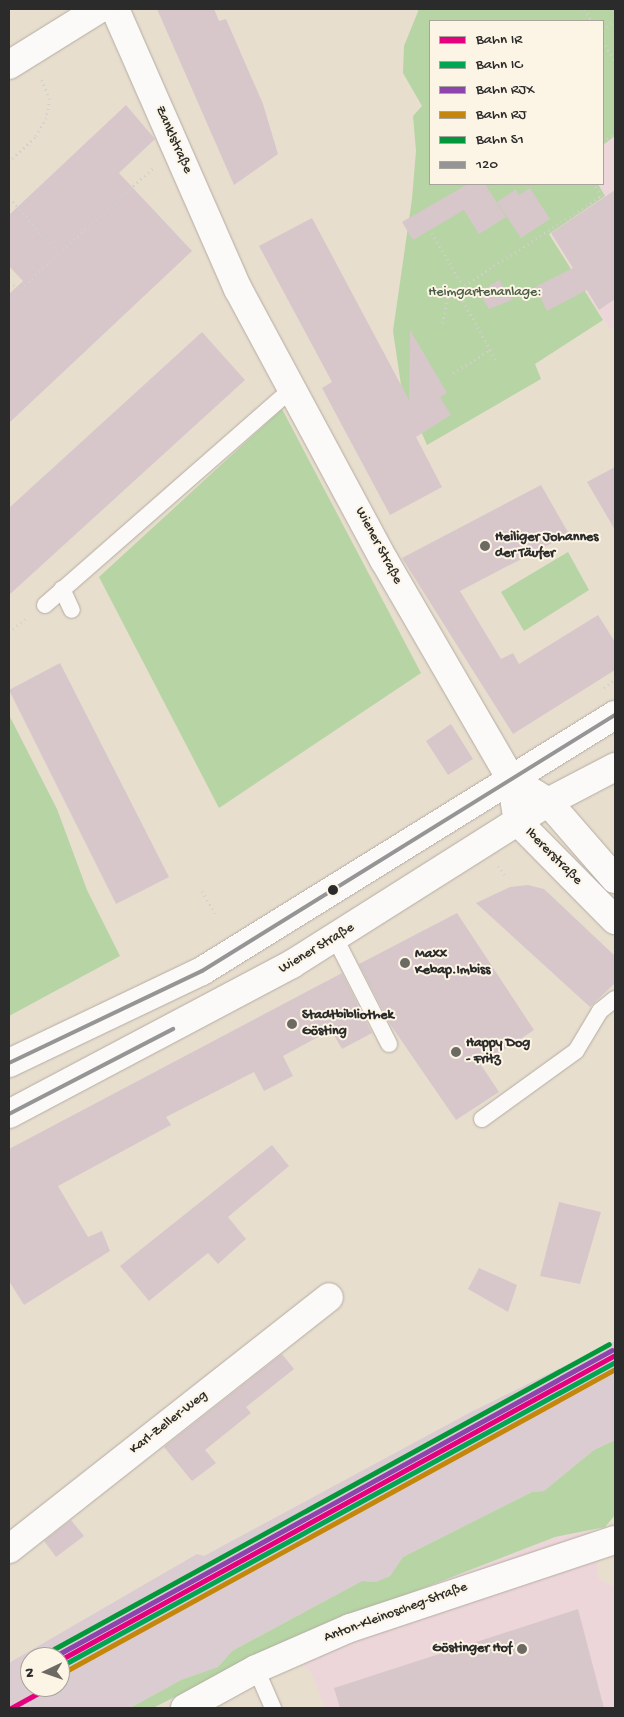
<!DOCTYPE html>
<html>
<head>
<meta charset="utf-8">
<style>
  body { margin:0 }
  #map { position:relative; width:624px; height:1717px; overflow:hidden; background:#e8dece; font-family:"Gochi Hand",sans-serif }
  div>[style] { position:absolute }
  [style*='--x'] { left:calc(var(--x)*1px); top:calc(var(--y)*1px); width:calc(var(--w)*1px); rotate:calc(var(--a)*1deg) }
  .built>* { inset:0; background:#edd6da }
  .industrial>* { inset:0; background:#daccd0 }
  .green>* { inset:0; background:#b6d4a4 }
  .building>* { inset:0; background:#d7c7cb }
  .path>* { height:3px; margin-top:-1.5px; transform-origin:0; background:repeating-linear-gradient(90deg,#d3d0cc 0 1px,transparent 0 5px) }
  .roads { filter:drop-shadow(0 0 1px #b3aca2) drop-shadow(0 0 1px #b3aca2) }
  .lane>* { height:16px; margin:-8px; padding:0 8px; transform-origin:8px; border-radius:8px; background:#fcfaf8 }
  .street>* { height:28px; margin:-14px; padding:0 14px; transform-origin:14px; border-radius:14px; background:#fcfaf8 }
  .secondary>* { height:28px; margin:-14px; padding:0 14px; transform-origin:14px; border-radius:14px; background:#fcfaf8 }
  .primary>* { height:28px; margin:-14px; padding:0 14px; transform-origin:14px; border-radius:14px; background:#fcfaf8 }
  .bus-1>* { height:4px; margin:-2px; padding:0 2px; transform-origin:2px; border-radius:2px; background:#959595 }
  .rail-1>* { height:5px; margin:-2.5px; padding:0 2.5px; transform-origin:2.5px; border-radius:2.5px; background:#e5007d }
  .rail-2>* { height:5px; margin:-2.5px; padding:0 2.5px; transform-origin:2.5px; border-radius:2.5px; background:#00a651 }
  .rail-3>* { height:5px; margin:-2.5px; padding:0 2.5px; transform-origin:2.5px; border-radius:2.5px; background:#8e44ad }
  .rail-4>* { height:5px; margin:-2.5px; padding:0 2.5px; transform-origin:2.5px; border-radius:2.5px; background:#c4870b }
  .rail-5>* { height:5px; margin:-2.5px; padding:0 2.5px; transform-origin:2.5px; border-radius:2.5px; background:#00983a }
  .dots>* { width:14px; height:14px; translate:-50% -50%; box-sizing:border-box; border:2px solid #fcf5e5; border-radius:50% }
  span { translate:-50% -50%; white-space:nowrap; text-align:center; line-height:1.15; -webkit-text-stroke:4px #fcf5e5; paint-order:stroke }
  .street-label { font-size:14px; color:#2b2b2b }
  .park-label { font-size:14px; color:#485b45 }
  .poi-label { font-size:14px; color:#2b2b2b; font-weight:700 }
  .left { translate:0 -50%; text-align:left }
  .right { translate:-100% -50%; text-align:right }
  .frame { position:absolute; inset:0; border:10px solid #2b2b2b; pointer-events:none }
  .legend { position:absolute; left:429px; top:20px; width:175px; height:165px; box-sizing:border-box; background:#fcf5e5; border:1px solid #a8a49b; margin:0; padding:6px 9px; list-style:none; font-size:15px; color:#2b2b2b }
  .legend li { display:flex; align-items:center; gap:10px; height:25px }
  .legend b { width:25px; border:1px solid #a8a49b }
  .north { position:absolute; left:20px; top:1647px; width:50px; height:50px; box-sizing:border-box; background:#fcf5e5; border:1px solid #a8a49b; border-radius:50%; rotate:267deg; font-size:14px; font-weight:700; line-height:20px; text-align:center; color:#2b2b2b }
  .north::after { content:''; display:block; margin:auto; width:18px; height:22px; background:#6d6a64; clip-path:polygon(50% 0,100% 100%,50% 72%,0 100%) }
</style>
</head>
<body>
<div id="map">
  <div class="built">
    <i style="clip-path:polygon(615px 136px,615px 326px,610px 330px,551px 234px,605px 196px,598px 184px,603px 184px,603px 145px)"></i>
    <i style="clip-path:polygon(592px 1531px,599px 1579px,615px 1587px,615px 1708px,325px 1708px,311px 1672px,281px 1643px,555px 1537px)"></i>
  </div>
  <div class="industrial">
    <i style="clip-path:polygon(evenodd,615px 1341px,615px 1440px,594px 1450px,544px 1491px,532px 1492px,403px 1557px,390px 1576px,377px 1582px,362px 1581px,232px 1651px,218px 1667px,181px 1680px,130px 1708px,9px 1708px,9px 1663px,197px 1554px,204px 1556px,471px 1412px,615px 1341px,30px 1657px,60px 1657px,60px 1687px,30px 1687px,30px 1657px)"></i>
  </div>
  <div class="green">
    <i style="clip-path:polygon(419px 9px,615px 9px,615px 136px,603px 145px,603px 21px,430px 21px,430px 184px,598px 184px,605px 196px,549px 234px,603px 320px,535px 364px,541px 379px,427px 445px,401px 385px,393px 331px,412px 199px,416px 151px,413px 116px,422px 106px,403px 73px,404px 46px)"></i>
    <i style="clip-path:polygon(282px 409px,421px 673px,219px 808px,99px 577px)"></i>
    <i style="clip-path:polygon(568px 552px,589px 590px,524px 631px,501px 592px)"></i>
    <i style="clip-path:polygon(9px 715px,57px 809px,87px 890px,120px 956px,9px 1016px)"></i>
    <i style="clip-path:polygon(615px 1440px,615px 1515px,605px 1527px,555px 1537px,281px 1643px,153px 1708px,130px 1708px,181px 1680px,218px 1667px,232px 1651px,362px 1581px,376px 1582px,390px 1576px,403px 1557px,532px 1492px,544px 1491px,594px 1450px)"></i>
  </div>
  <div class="building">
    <i style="clip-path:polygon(157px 9px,214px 9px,219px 21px,226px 19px,263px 104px,278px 154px,234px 185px)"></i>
    <i style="clip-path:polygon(126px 105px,155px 139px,119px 173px,192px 251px,9px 423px,9px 294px,23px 281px,9px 266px,9px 215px)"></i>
    <i style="clip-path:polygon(468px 184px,485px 184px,506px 217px,479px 234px,464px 210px,413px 240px,402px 222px)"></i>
    <i style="clip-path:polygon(530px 188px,550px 219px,521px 238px,497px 202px,516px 189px,519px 195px)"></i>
    <i style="clip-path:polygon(615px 190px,615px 299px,599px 310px,587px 290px,547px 311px,535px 287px,573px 268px,551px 233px)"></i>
    <i style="clip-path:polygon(312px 218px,409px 400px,410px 330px,447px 393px,440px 397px,451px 415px,416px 437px,442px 487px,390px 515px,322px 388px,332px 382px,259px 246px)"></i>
    <i style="clip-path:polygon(499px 280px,512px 300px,489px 309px,479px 293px)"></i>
    <i style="clip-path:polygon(202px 332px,245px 380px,9px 595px,9px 508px)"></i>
    <i style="clip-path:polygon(615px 467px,615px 530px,587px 482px)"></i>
    <i style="clip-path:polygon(541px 485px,569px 534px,460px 591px,501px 659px,513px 653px,519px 664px,598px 615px,615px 642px,615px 670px,513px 734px,402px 558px)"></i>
    <i style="clip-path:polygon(60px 663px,169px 877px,116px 904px,9px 690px)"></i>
    <i style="clip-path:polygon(451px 724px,473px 759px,448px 775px,426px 741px)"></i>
    <i style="clip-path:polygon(528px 885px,544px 889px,615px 956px,615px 983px,590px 1007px,476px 903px,510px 887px)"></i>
    <i style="clip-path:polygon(457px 913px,534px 1030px,481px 1065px,499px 1092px,456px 1120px,390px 1024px,359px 964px)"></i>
    <i style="clip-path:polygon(342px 973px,372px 1033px,342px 1049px,331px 1030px,283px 1056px,293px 1076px,264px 1091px,254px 1072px,166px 1117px,171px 1125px,58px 1186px,88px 1237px,102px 1231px,110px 1251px,24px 1305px,9px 1281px,9px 1149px)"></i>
    <i style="clip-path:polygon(272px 1145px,289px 1166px,228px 1217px,246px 1239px,218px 1264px,208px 1253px,149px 1301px,120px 1266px)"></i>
    <i style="clip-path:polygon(559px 1202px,601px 1212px,580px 1284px,540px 1276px)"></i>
    <i style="clip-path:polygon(479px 1268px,517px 1285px,508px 1312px,468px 1289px)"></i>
    <i style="clip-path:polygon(282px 1354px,294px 1369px,246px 1407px,251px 1413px,205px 1450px,216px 1463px,192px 1481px,164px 1447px)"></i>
    <i style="clip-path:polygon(71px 1520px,84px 1536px,56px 1557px,44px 1541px)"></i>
    <i style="clip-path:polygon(578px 1609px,604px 1708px,340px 1708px,334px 1688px)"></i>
  </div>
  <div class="path">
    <i style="--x:585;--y:9;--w:14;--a:60"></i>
    <i style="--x:603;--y:30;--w:15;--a:-37"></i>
    <i style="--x:603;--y:41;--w:22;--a:58"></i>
    <i style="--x:603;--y:142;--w:14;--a:-34"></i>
    <i style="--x:9;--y:162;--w:37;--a:-44"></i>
    <i style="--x:36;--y:136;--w:20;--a:-60"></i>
    <i style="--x:46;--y:119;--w:20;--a:-79"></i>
    <i style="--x:50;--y:99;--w:24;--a:-114"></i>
    <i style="--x:9;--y:198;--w:74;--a:47.7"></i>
    <i style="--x:59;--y:253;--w:128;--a:-42.2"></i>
    <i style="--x:432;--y:233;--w:59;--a:59.5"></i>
    <i style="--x:9;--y:282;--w:14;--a:30"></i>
    <i style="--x:21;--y:289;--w:52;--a:-43.5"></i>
    <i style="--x:443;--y:323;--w:27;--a:-80"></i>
    <i style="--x:448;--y:296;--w:183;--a:-33.2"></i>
    <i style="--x:601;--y:196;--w:14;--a:-120"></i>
    <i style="--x:490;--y:350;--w:15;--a:58"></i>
    <i style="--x:453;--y:373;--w:44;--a:-31.9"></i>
    <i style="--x:490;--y:350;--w:71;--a:-118.7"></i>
    <i style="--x:9;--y:632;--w:24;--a:-38"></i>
    <i style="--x:604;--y:688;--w:14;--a:-36"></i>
    <i style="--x:498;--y:866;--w:12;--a:55"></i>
    <i style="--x:202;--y:891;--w:26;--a:59"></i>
  </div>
  <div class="roads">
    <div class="lane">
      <i style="--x:62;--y:589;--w:23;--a:65"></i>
      <i style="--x:45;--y:605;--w:330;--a:-41.2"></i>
      <i style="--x:335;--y:938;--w:119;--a:63"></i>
      <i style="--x:482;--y:1119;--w:116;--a:-35.9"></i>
      <i style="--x:576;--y:1051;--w:47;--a:-59"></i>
      <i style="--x:600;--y:1011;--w:19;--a:-39"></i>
      <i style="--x:256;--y:1669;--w:43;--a:66.4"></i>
    </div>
    <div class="street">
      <i style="--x:115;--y:9;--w:306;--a:66.3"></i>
      <i style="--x:238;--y:289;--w:308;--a:61.7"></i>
      <i style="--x:384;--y:560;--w:253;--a:59.9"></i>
      <i style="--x:9;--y:65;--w:106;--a:-31.9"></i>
      <i style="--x:9;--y:1549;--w:407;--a:-38.2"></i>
      <i style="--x:185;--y:1708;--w:81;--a:-28.8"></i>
      <i style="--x:256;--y:1669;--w:103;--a:-23.6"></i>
      <i style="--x:350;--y:1628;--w:279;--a:-18.4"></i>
    </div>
    <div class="secondary">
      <i style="--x:511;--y:779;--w:44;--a:80.8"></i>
      <i style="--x:518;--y:822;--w:138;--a:45.3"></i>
      <i style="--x:511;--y:779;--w:44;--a:31.9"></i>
      <i style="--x:548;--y:802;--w:102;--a:49"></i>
    </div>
    <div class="primary">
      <i style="--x:9;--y:1063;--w:214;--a:-25.5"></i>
      <i style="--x:202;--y:971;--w:486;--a:-31.8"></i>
      <i style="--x:9;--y:1114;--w:320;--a:-27.9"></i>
      <i style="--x:292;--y:964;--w:303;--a:-32.3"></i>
      <i style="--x:548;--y:802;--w:76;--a:-27.6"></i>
    </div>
  </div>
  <div class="bus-1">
    <i style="--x:9;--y:1063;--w:214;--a:-25.5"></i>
    <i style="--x:202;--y:971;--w:486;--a:-31.8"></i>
    <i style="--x:9;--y:1114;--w:185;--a:-27.4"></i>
  </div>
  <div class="rail-1">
    <i style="--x:60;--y:1660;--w:633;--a:-28.79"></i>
    <i style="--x:11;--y:1708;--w:43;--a:-28.9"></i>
  </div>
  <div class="rail-2">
    <i style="--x:63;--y:1665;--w:630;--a:-28.76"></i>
  </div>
  <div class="rail-3">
    <i style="--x:57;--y:1655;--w:633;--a:-28.79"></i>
  </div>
  <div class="rail-4">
    <i style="--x:66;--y:1671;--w:627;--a:-28.81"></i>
  </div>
  <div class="rail-5">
    <i style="--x:54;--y:1649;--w:633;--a:-28.79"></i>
  </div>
  <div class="dots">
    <i style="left:485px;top:546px;background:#6d6a64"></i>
    <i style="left:333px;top:890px;background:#2b2b2b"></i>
    <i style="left:405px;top:963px;background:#6d6a64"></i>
    <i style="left:292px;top:1024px;background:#6d6a64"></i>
    <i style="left:456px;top:1052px;background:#6d6a64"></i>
    <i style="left:522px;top:1649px;background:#6d6a64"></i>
  </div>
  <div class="street-label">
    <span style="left:173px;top:140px;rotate:66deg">Zanklstraße</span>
    <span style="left:378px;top:546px;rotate:62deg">Wiener Straße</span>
    <span style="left:553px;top:857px;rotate:45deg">Ibererstraße</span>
    <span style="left:317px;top:949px;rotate:-31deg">Wiener Straße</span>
    <span style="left:169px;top:1423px;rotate:-38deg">Karl-Zeller-Weg</span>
    <span style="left:396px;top:1613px;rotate:-20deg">Anton-Kleinoscheg-Straße</span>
  </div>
  <div class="park-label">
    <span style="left:485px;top:293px">Heimgartenanlage:</span>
  </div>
  <div class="poi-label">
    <span class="left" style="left:495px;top:546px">Heiliger Johannes<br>der Täufer</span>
    <span class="left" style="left:415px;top:963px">Maxx<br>Kebap.Imbiss</span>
    <span class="left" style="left:302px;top:1024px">Stadtbibliothek<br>Gösting</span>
    <span class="left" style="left:466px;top:1052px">Happy Dog<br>- Fritz</span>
    <span class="right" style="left:512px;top:1649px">Göstinger Hof</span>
  </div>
  <div class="frame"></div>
  <ul class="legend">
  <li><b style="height:6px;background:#e5007d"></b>Bahn IR</li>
  <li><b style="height:6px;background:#00a651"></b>Bahn IC</li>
  <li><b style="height:6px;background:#8e44ad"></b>Bahn RJX</li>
  <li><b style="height:6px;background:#c4870b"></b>Bahn RJ</li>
  <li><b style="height:6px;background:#00983a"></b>Bahn S1</li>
  <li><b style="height:6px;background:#959595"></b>120</li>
  </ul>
  <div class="north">N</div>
</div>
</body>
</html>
